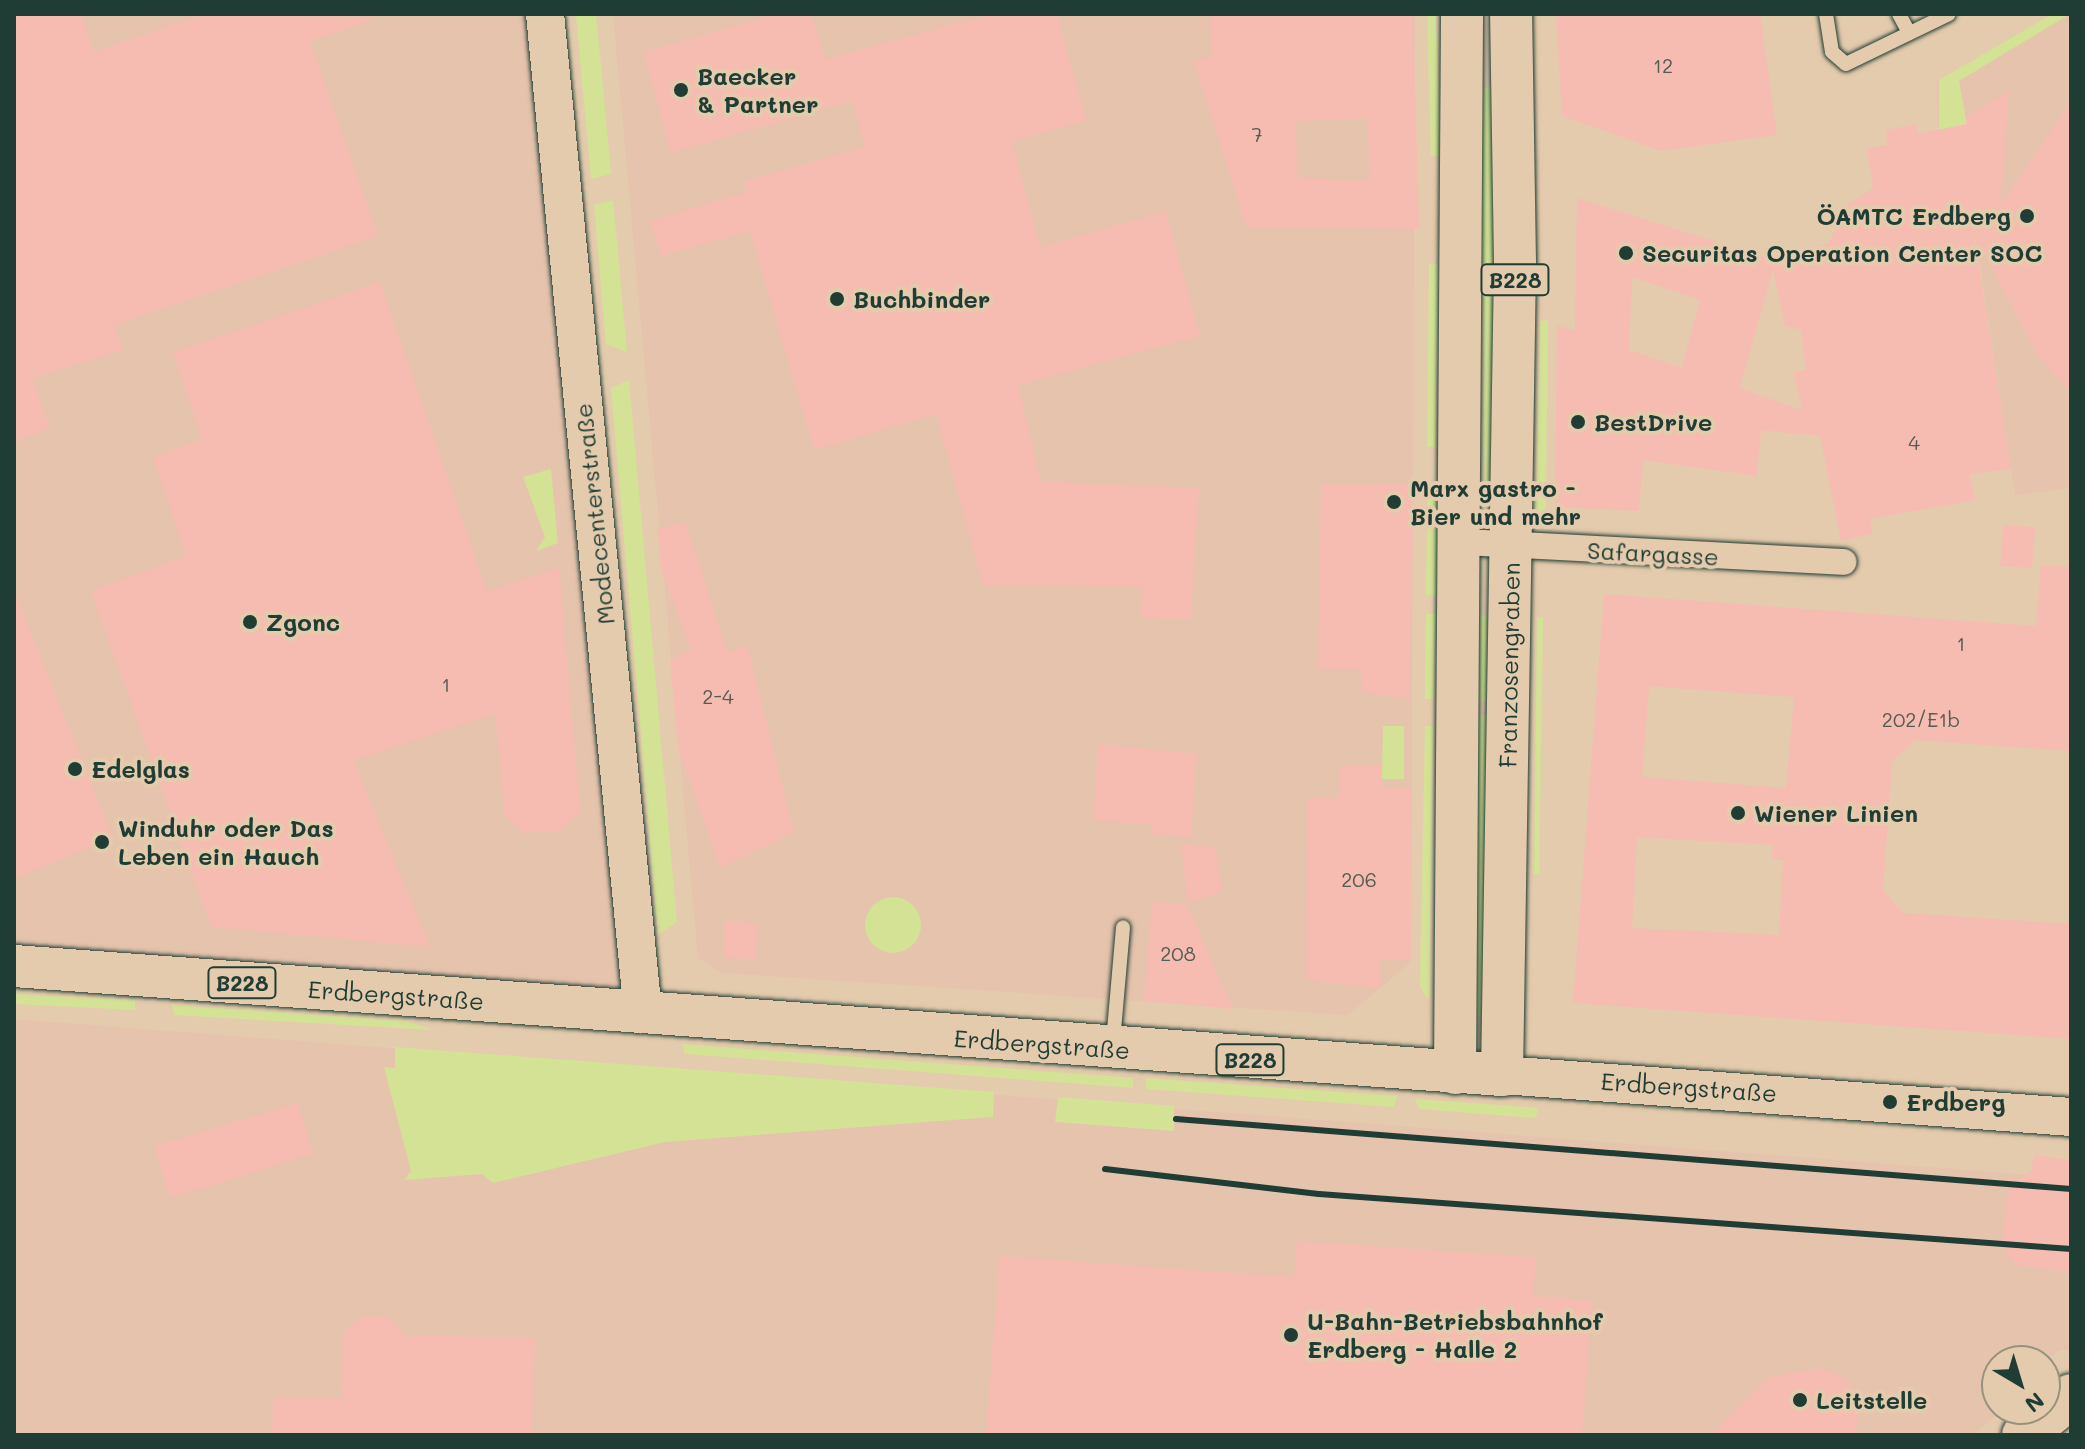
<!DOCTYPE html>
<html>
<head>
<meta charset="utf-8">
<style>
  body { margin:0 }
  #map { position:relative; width:2085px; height:1449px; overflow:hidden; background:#e5cbad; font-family:Mali,sans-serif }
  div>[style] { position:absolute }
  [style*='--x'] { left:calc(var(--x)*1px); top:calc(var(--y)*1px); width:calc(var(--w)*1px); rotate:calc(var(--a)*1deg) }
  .built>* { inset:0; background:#e6c3ac }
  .green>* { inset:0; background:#d3e295 }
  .round { border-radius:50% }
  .building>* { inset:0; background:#f6bbb1 }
  .roads { filter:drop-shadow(0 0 2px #1f3d34) drop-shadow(0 0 2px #1f3d34) }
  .lane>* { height:14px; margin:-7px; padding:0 7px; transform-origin:7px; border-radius:7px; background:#e5cbad }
  .street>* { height:26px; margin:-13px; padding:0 13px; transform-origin:13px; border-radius:13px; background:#e5cbad }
  .secondary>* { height:38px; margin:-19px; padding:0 19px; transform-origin:19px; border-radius:19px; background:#e5cbad }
  .primary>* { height:42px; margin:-21px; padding:0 21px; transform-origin:21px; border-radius:21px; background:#e5cbad }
  .highway>* { height:44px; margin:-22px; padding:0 22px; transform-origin:22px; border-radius:22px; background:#e5cbad }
  .rail>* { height:6px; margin:-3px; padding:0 3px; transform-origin:3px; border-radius:3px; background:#1f3d34 }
  .dots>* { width:22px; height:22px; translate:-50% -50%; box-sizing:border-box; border:4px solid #e5cbad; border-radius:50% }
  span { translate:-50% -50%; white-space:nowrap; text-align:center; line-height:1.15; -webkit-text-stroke:8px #e5cbad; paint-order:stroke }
  .number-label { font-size:20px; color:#555c53 }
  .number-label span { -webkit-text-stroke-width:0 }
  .shield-label span { padding:2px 6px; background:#e5cbad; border:2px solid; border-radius:6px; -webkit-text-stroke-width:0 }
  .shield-label { font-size:22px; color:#1f3d34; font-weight:700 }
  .poi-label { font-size:24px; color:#1f3d34; font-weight:700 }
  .left { translate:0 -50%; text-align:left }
  .right { translate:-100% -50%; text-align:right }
  .street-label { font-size:24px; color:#1f3d34 }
  .frame { position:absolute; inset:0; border:16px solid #1f3d34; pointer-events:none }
  .north { position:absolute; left:1981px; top:1345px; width:80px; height:80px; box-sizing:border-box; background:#e5cbad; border:2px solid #96927d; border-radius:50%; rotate:142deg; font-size:22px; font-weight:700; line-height:32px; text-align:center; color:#1f3d34 }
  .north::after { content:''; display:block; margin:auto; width:28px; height:36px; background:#1f3d34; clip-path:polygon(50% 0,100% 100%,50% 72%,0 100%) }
</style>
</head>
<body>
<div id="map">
  <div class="built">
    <i style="clip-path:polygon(14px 14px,545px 14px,643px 1014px,14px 965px)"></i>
    <i style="clip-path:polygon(613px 14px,1415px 14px,1411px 962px,1348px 1015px,722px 973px,698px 958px)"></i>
    <i style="clip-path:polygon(2052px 14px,2071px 14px,2071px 488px,2015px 495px,1959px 127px,1939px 130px,1936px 82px)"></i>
    <i style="clip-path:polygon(14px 1019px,2071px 1178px,2071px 1350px,2059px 1350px,2045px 1366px,1997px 1361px,1997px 1409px,2004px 1409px,1973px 1435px,14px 1435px)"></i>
  </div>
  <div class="green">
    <i style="clip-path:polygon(596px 14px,611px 174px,591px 179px,576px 16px)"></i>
    <i style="clip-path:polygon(1427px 14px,1435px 14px,1437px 44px,1440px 155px,1431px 156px)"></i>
    <i style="clip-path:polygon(2052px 14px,2070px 14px,1959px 81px,1967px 125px,1939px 130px,1939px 80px)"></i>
    <i style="clip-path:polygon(1499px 86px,1493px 510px,1485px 505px,1480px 88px)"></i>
    <i style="clip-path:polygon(613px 200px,627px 352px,606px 344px,594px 205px)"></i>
    <i style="clip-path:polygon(1429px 263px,1438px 264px,1435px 447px,1427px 447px)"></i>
    <i style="clip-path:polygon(1548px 320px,1546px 509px,1541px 517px,1526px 490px,1537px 480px,1540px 321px)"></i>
    <i style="clip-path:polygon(629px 380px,677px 922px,658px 934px,611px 388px)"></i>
    <i style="clip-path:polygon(551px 469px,558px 543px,536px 551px,545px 537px,523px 477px)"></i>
    <i style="clip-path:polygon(1428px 480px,1440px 487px,1444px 596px,1426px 595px)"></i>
    <i style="clip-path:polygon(1426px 614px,1444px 614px,1435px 625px,1433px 699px,1425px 699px)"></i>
    <i style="clip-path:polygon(1475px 615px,1495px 616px,1494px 702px,1474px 702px)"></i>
    <i style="clip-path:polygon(1537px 617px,1543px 618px,1539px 875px,1534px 874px)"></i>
    <i style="clip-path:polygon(1474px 715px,1493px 715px,1491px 1016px,1469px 1015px)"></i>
    <i style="clip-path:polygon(1383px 726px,1404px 726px,1404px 779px,1382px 779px)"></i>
    <i style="clip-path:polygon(1425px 726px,1433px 726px,1429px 1000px,1420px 987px)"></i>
    <i class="round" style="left:865px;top:897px;width:56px;height:56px"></i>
    <i style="clip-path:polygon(14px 994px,135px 1000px,135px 1010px,14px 1004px)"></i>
    <i style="clip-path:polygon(172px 1005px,407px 1021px,432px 1030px,174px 1015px)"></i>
    <i style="clip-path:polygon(682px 1044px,1133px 1078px,1133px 1088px,685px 1054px)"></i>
    <i style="clip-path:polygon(395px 1047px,994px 1092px,993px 1117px,665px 1142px,493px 1183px,482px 1174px,404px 1180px,411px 1171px,384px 1067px,395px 1068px)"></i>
    <i style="clip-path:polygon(1146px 1078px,1397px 1096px,1394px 1107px,1146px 1089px)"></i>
    <i style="clip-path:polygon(1058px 1097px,1174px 1106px,1174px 1131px,1055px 1122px)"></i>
    <i style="clip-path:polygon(1415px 1099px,1538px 1108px,1536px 1118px,1419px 1109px)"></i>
  </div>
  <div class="building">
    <i style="clip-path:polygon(14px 14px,81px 14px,94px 52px,203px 14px,379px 18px,310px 41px,378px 236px,114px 325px,123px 350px,32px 378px,50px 428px,14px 441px)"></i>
    <i style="clip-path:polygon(775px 14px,812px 14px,825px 59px,992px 14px,1057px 14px,1086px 121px,1012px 141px,1040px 247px,1166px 211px,1200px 336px,1018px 385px,1041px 481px,1199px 488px,1191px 620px,1141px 618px,1142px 587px,983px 585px,936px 414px,814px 450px,750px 231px,661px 256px,650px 221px,746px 192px,744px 181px,865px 147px,852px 101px,671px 153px,643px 52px)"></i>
    <i style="clip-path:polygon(evenodd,1210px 14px,1413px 14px,1419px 229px,1246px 227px,1193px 59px,1212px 58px,1210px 14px,1367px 118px,1370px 180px,1297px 178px,1296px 121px,1367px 118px)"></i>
    <i style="clip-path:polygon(1556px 14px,1760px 14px,1777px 135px,1661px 151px,1562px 116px)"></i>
    <i style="clip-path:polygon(evenodd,2009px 91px,2001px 204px,2071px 101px,2071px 392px,2039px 358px,1974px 234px,2011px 469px,1970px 474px,1975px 500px,1870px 519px,1872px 534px,1841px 541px,1820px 436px,1761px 430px,1757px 476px,1643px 460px,1639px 511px,1555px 507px,1557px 325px,1575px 331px,1577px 198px,1794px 266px,1792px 250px,1828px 244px,1849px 204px,1873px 188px,1867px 148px,1888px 145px,1886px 130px,1916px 124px,1918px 134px,1967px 124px,1966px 117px,2009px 91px,1773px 269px,1785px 326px,1801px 330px,1806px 370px,1794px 372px,1802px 410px,1740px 388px,1773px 269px,2009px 91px,1632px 277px,1700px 300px,1682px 368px,1629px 350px,1632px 277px)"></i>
    <i style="clip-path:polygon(380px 282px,487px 591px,559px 568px,580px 811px,563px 830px,523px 833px,505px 816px,495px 714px,354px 761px,430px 947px,211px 927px,91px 591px,186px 556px,153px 457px,202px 439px,173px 352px)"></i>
    <i style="clip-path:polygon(1321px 483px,1414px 484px,1409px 699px,1362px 692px,1361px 670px,1318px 669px)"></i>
    <i style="clip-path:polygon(685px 522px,728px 653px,747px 645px,794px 832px,720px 868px,678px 747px,670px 660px,691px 650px,661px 569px,657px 529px)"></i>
    <i style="clip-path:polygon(2003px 525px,2035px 527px,2032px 568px,2000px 566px)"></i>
    <i style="clip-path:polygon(evenodd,2041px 565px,2071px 567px,2071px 751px,1915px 740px,1892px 762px,1883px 890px,1903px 913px,2071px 924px,2071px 1039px,1573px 1003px,1604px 594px,2036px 626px,2041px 565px,1649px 686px,1794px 697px,1786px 788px,1642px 777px,1649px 686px,2041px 565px,1637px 837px,1773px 845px,1772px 859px,1783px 860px,1779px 935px,1632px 928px,1637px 837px)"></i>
    <i style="clip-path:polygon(14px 590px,113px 837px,14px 879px)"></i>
    <i style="clip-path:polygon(1098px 744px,1197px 754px,1191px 837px,1152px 834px,1153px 825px,1093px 820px)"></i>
    <i style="clip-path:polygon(1339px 766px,1382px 766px,1382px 788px,1412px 788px,1411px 960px,1380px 960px,1380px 988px,1306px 980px,1307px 798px,1339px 798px)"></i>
    <i style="clip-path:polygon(1181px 844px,1215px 847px,1222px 891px,1188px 903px)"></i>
    <i style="clip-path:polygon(1152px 902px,1187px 905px,1233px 1009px,1144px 1001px)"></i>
    <i style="clip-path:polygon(725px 921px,758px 923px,756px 959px,723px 957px)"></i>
    <i style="clip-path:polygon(298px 1103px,313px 1154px,170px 1198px,154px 1146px)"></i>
    <i style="clip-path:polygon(2034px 1155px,2071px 1160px,2071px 1272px,2017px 1266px,2002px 1247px,2008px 1189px,2031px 1171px)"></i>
    <i style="clip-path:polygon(1297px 1241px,1536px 1257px,1533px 1296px,1592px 1300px,1582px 1435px,986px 1435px,999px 1256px,1294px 1277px)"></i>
    <i style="clip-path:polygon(365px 1315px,388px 1316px,405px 1335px,535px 1338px,532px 1435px,272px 1435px,273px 1397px,341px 1398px,343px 1332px)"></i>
    <i style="clip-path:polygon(1822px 1368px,1845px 1378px,1859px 1397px,1856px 1435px,1710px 1435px,1769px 1377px)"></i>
  </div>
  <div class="roads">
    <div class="lane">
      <i style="--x:1826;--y:14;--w:38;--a:81"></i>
      <i style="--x:1832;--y:52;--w:18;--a:41"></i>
      <i style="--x:1846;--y:64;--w:114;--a:-25.9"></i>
      <i style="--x:1899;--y:14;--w:21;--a:62"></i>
      <i style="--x:1113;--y:1042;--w:115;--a:-85"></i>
    </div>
    <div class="street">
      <i style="--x:1463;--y:542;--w:381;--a:3"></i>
    </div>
    <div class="secondary">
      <i style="--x:545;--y:14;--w:1005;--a:84.4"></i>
      <i style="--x:1502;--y:1075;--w:571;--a:4.22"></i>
    </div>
    <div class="primary">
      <i style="--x:14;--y:966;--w:1492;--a:4.19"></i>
      <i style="--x:1502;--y:1075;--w:812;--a:-89.08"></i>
      <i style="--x:1515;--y:263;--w:249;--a:-90.9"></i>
      <i style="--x:1455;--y:1073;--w:1059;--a:-89.62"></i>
    </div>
    <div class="highway">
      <i style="--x:2024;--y:1435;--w:61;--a:-39.7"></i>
    </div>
  </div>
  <div class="rail">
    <i style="--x:1176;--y:1119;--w:898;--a:4.47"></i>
    <i style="--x:1105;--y:1169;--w:215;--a:6.7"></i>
    <i style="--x:1319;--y:1194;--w:754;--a:4.18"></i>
  </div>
  <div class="dots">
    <i style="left:681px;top:90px;background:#1f3d34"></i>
    <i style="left:2027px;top:216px;background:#1f3d34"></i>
    <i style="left:1626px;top:253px;background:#1f3d34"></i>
    <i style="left:837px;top:299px;background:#1f3d34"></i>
    <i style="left:1578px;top:422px;background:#1f3d34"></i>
    <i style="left:1394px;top:502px;background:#1f3d34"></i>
    <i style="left:250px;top:622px;background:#1f3d34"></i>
    <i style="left:75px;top:769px;background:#1f3d34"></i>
    <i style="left:1738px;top:813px;background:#1f3d34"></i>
    <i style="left:102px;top:842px;background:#1f3d34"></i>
    <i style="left:1890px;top:1102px;background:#1f3d34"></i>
    <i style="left:1291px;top:1335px;background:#1f3d34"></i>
    <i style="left:1800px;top:1400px;background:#1f3d34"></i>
  </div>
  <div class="number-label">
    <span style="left:1663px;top:65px">12</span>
    <span style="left:1257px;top:134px">7</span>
    <span style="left:1914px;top:442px">4</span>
    <span style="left:1961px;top:643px">1</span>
    <span style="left:446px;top:684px">1</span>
    <span style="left:718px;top:696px">2-4</span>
    <span style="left:1921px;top:719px">202/E1b</span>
    <span style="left:1359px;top:879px">206</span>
    <span style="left:1178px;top:953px">208</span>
  </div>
  <div class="shield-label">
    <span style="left:1515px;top:280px">B228</span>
    <span style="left:242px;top:983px">B228</span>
    <span style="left:1250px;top:1060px">B228</span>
  </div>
  <div class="poi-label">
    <span class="left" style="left:697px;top:90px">Baecker<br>&amp; Partner</span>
    <span class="right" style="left:2011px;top:216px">ÖAMTC Erdberg</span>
    <span class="left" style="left:1642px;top:253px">Securitas Operation Center SOC</span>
    <span class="left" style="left:853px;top:299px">Buchbinder</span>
    <span class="left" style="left:1594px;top:422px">BestDrive</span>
    <span class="left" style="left:1410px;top:502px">Marx gastro -<br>Bier und mehr</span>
    <span class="left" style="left:266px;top:622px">Zgonc</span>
    <span class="left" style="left:91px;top:769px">Edelglas</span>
    <span class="left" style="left:1754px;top:813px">Wiener Linien</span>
    <span class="left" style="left:118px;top:842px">Winduhr oder Das<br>Leben ein Hauch</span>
    <span class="left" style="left:1906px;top:1102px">Erdberg</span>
    <span class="left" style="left:1307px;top:1335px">U-Bahn-Betriebsbahnhof<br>Erdberg - Halle 2</span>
    <span class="left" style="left:1816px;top:1400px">Leitstelle</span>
  </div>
  <div class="street-label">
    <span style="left:594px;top:514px;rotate:-96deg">Modecenterstraße</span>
    <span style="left:1653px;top:553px;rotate:3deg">Safargasse</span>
    <span style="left:1509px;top:665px;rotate:-89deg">Franzosengraben</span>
    <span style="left:396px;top:995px;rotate:4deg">Erdbergstraße</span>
    <span style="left:1042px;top:1044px;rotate:4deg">Erdbergstraße</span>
    <span style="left:1689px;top:1087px;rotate:4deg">Erdbergstraße</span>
  </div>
  <div class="frame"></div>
  <div class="north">N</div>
</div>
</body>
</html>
